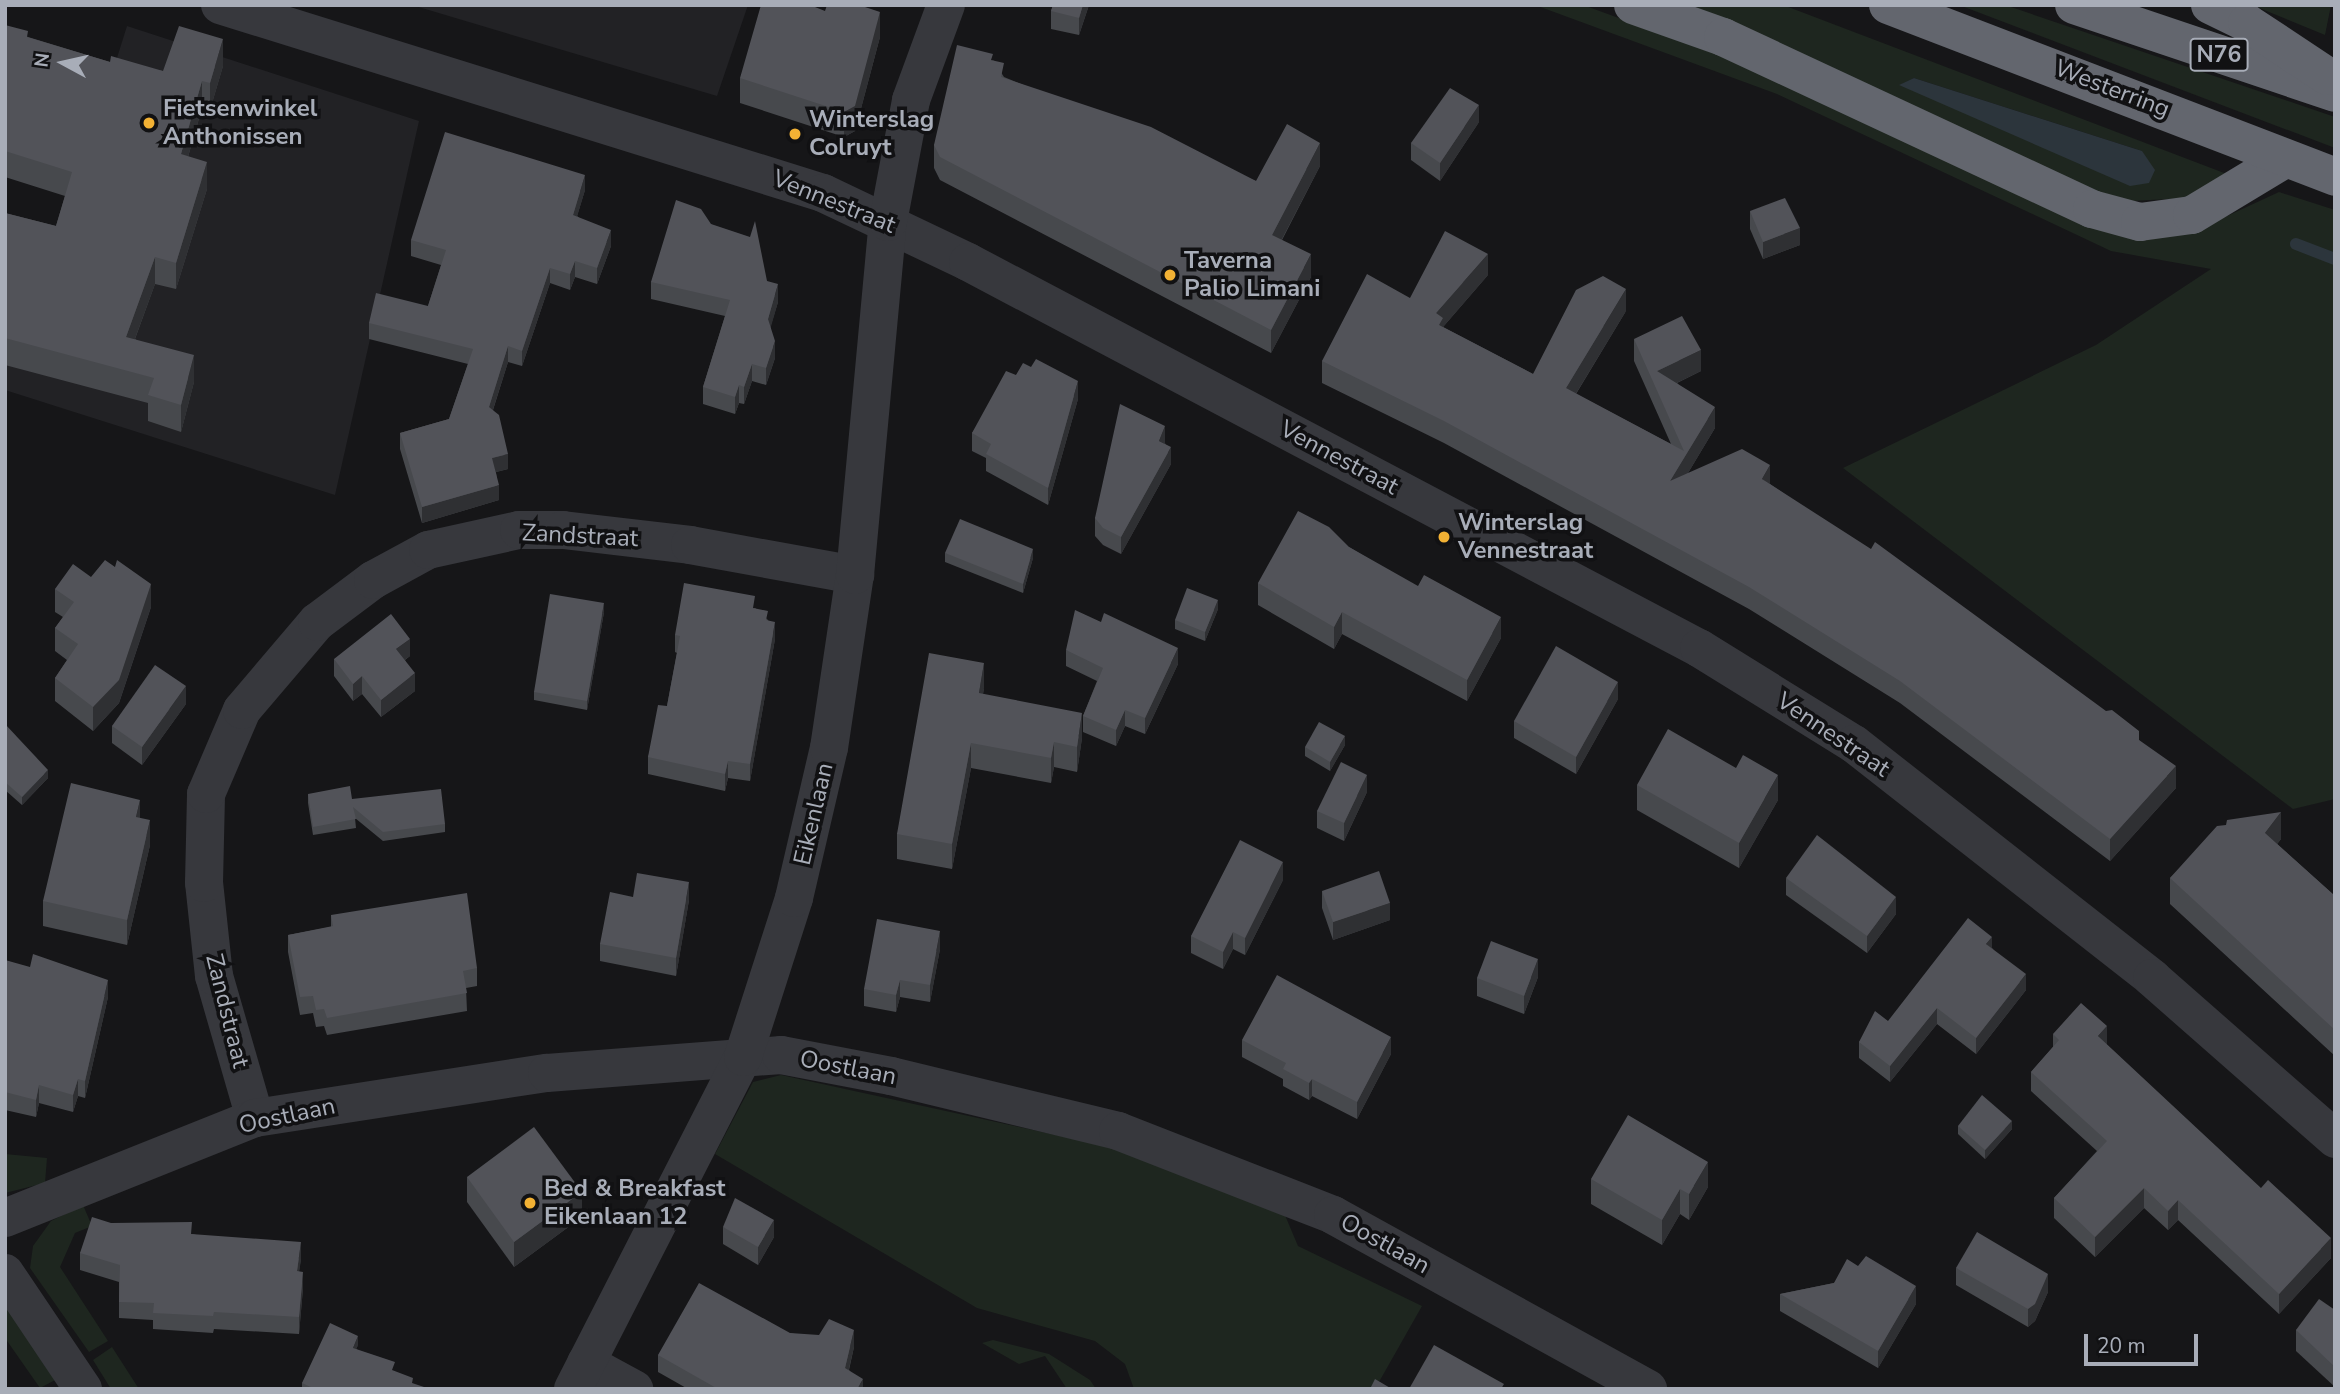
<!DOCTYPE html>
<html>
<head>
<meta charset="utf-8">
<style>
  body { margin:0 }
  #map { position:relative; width:2340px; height:1394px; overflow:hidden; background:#161618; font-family:"Nunito Sans",sans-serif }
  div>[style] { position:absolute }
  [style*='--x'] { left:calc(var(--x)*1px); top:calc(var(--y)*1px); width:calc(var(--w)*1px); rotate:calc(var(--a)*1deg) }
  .built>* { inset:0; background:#222225 }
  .green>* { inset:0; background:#1e261f }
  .water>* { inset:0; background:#2c353c }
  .stream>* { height:12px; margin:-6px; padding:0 6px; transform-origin:6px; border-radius:6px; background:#2c353c }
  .minor>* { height:38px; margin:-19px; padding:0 19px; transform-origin:19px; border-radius:19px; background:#37383d }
  .highway>* { height:38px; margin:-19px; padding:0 19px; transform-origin:19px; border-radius:19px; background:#63666e }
  .wall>* { inset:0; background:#47494d }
  .shaded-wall>* { inset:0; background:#2f3033 }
  .building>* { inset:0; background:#525359 }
  .dots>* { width:19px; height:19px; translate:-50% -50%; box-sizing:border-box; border:4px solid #111113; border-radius:50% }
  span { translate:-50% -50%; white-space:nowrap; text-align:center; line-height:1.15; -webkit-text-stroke:7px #111113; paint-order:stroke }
  .shield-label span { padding:2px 5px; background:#111113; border:2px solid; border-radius:5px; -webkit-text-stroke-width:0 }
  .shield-label { font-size:23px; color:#a8adb8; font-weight:700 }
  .street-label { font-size:24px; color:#a8adb8 }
  .poi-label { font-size:24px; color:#a8adb8; font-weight:700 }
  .left { translate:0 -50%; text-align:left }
  .frame { position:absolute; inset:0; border:7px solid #a8adb8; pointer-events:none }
  .north { position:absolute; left:28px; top:28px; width:70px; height:70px; -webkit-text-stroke:5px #111113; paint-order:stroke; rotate:278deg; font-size:19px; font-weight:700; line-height:28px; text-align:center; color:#a8adb8 }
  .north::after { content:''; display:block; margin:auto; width:24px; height:32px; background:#a8adb8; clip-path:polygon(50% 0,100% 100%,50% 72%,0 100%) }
  .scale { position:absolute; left:2084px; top:1334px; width:114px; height:32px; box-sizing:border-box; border:4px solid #a8adb8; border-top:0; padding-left:9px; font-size:21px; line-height:24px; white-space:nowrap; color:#a8adb8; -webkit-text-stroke:5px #111113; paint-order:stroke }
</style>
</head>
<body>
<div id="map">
  <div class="built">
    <i style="clip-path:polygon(412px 5px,748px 5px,717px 96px)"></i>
    <i style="clip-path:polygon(127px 26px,419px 121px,335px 495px,5px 390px,5px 240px,56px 252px)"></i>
  </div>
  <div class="green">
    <i style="clip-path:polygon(1535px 5px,1583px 5px,2199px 229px,2279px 192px,2335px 210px,2335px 799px,2293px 809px,1843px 468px,2096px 345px,2211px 269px,2111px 251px,1777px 94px)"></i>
    <i style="clip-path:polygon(evenodd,1672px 5px,1783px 5px,2232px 176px,2189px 198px,2131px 201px,2080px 186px,1672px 5px,1914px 78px,2142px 151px,1900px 85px,1914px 78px)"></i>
    <i style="clip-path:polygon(1959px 5px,2005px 5px,2335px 117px,2335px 148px)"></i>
    <i style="clip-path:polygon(2252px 5px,2331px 5px,2325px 35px)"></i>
    <i style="clip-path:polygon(781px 1075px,1120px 1149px,1282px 1208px,1298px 1246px,1422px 1306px,1375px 1389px,1134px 1389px,1125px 1364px,1095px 1341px,977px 1308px,715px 1154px,753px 1082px)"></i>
    <i style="clip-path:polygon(5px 1154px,47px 1158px,45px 1183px,5px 1193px)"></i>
    <i style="clip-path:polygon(83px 1205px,92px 1226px,75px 1233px,60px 1267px,108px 1341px,89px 1352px,30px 1268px,33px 1246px,51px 1221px)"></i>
    <i style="clip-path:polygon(5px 1301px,57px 1379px,40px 1388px,5px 1338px)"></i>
    <i style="clip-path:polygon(993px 1340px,1049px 1354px,1090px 1380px,1096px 1389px,1067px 1389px,1045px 1356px,1019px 1364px,982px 1343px)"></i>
    <i style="clip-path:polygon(112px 1347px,139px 1389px,111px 1389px,93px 1360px)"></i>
  </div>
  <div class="water">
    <i style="clip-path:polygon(1914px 78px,2142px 151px,2155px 170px,2149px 183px,2130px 186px,1899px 85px)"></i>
  </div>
  <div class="stream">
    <i style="--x:2296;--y:244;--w:42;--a:21"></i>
  </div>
  <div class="minor">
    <i style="--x:220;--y:5;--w:632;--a:17.32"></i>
    <i style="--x:823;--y:193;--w:161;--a:25.4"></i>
    <i style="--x:968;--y:262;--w:827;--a:27.84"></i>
    <i style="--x:1699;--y:648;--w:182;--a:31.8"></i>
    <i style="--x:1854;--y:744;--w:379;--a:38.1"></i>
    <i style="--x:2152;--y:978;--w:244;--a:41.3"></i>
    <i style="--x:255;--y:1118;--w:148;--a:-106.1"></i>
    <i style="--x:214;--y:976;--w:94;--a:-96.1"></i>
    <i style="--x:204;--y:883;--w:89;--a:-88.7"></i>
    <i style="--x:206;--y:794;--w:91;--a:-66.8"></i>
    <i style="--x:242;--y:710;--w:116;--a:-49.6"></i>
    <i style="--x:317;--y:622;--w:70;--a:-36.9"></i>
    <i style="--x:373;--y:580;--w:63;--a:-28.6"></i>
    <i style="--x:428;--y:550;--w:93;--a:-12.4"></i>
    <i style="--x:519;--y:530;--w:44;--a:0"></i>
    <i style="--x:563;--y:530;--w:128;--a:6.7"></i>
    <i style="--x:690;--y:545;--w:168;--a:10.3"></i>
    <i style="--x:5;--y:1218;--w:269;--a:-21.8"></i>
    <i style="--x:255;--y:1118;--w:295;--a:-8.8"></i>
    <i style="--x:547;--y:1073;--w:235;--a:-4.4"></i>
    <i style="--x:781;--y:1055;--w:112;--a:10.8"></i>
    <i style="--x:891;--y:1076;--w:234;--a:13.6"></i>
    <i style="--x:1118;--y:1131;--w:231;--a:21.3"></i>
    <i style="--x:1333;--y:1215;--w:360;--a:28.9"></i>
    <i style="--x:5;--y:1273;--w:140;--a:56.1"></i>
    <i style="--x:586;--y:1363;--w:55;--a:28.4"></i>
    <i style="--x:573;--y:1389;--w:373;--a:-62.9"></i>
    <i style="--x:743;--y:1057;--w:167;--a:-72.2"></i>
    <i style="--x:794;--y:898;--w:154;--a:-76.9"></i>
    <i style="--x:829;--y:748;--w:175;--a:-81.5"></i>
    <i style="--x:855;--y:575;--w:355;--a:-84.7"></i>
    <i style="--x:888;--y:222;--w:124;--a:-79.3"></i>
    <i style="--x:911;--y:100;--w:101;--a:-69.8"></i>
  </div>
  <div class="highway">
    <i style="--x:1633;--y:5;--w:96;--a:19.6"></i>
    <i style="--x:1723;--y:37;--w:407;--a:25"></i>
    <i style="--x:2092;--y:209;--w:50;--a:15.2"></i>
    <i style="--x:2140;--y:222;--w:52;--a:-7.7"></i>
    <i style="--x:2192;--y:215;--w:109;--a:-31.1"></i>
    <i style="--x:1888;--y:5;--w:479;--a:21"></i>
    <i style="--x:2074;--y:5;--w:275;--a:18.6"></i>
    <i style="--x:2210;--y:5;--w:41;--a:25.9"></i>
    <i style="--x:2247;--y:23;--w:96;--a:33.5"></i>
  </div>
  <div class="wall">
    <i style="clip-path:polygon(1053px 5px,1089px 5px,1079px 35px,1051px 29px,1051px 11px)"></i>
    <i style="clip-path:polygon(5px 25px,28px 37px,110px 62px,163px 71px,223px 66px,210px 110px,202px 108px,188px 157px,207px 189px,176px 289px,155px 284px,135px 339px,194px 382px,181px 432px,148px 421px,148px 403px,5px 365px,5px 213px,56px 226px,65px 196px,5px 177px)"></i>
    <i style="clip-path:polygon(880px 37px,855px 131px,844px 137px,740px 103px,740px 78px)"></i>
    <i style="clip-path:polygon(993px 60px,1004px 77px,1256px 181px,1320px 166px,1282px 240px,1311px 277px,1271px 353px,940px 180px,934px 168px,934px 145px)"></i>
    <i style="clip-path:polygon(1479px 122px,1440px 181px,1411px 160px,1411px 143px)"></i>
    <i style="clip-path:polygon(585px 190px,577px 216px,611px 246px,597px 284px,575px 277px,570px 290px,550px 283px,522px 366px,508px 362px,493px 410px,508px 469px,496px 472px,499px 500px,422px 523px,400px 449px,400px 433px,449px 419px,468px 364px,369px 339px,369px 323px,428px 306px,441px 265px,411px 256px,411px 240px)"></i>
    <i style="clip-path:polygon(1750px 211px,1800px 245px,1763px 259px,1750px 229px)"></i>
    <i style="clip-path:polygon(711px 224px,767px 281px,778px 302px,770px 328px,775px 358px,766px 385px,752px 381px,744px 404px,739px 403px,735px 414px,703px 404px,703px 387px,725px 316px,651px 299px,651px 282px)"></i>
    <i style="clip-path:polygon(1488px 275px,1443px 327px,1533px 374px,1626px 311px,1576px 394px,1671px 444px,1634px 361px,1634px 339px,1701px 371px,1677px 383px,1715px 428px,1688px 473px,1770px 484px,2139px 740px,2176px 788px,2110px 861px,1900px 703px,1749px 609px,1444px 443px,1322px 383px,1322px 361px,1410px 298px)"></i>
    <i style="clip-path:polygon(1031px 367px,1078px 399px,1048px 505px,986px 471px,986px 458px,972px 451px,972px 433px,1016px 375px)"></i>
    <i style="clip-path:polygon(1165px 443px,1171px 464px,1121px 554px,1103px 545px,1095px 536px,1095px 518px)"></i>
    <i style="clip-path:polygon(1349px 547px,1501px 638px,1467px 701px,1342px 634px,1334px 649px,1258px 605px,1258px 583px)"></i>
    <i style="clip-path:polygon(945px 553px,1033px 558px,1023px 593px,945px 562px)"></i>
    <i style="clip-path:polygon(91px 577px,151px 607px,119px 703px,93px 731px,55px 701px,55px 678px,67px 660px,55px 651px,55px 628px,63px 617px,55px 612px,55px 589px)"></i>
    <i style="clip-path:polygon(755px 608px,768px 620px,775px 639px,750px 781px,728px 778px,725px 791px,648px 774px,648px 757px,667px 706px,677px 653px,675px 652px,675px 635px)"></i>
    <i style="clip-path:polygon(1218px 609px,1205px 641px,1175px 629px,1175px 620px)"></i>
    <i style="clip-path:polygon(604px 612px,587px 710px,534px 700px,534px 692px)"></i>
    <i style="clip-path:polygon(1066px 650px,1178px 664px,1145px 734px,1125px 726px,1116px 746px,1083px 732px,1083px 716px,1097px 681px,1066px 666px)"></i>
    <i style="clip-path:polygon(410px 656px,405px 660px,415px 691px,381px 717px,362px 694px,353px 701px,334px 676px,334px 659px)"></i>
    <i style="clip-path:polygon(984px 688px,983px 694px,1082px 738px,1077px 772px,1054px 767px,1051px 783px,971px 768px,952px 869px,897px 859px,897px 834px)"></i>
    <i style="clip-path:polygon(1618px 699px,1576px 774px,1514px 738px,1514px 721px)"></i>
    <i style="clip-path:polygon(186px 704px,142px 765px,112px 743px,112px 726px)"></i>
    <i style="clip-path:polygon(5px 724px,48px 778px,22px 805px,5px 790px)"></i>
    <i style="clip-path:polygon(1345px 745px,1330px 771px,1305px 756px,1305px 747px)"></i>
    <i style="clip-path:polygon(1637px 785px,1778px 800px,1739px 868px,1637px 810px)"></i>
    <i style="clip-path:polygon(1367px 792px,1344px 841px,1317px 828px,1317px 811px)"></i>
    <i style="clip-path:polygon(308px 794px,352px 799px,445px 824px,445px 832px,383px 841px,355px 818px,356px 828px,313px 835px,308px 803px)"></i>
    <i style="clip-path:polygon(140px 818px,150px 845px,127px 945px,43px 926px,43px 901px)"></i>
    <i style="clip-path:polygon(2226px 825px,2281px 839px,2277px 844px,2335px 896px,2335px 1056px,2170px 904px,2170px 878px)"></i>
    <i style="clip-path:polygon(1786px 878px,1896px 914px,1867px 953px,1786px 895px)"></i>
    <i style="clip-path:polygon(1283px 880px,1245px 955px,1233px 949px,1223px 969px,1191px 953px,1191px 936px)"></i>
    <i style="clip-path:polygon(1322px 891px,1390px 920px,1333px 940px,1322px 908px)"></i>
    <i style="clip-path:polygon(633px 897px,689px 900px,676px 976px,600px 961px,600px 944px)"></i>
    <i style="clip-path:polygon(331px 915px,477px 968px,477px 986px,466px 988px,467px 1011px,327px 1035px,324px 1026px,316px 1027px,313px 1013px,300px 1015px,288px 952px,288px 935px,331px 927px)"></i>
    <i style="clip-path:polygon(1992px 948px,2026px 990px,1976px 1054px,1937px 1024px,1890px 1082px,1859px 1058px,1859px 1042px)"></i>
    <i style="clip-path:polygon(940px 949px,930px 1002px,900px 997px,896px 1012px,864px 1006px,864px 989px)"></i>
    <i style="clip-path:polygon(5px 960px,108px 997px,85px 1098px,78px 1096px,73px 1112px,39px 1103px,36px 1117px,5px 1110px)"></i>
    <i style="clip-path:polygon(1538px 977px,1524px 1014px,1477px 996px,1477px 978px)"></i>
    <i style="clip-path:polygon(2053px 1034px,2107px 1045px,2331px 1258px,2279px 1314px,2178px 1220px,2168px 1230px,2144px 1208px,2095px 1257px,2054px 1218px,2054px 1198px,2097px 1151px,2031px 1091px,2031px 1072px,2053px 1047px)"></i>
    <i style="clip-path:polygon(1242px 1040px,1391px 1054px,1357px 1119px,1312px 1096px,1309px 1100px,1283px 1086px,1283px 1079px,1242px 1057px)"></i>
    <i style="clip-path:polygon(1958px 1126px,2012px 1129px,1985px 1159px,1958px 1134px)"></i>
    <i style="clip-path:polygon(467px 1177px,582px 1217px,514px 1267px,467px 1202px)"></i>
    <i style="clip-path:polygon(1591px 1179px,1708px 1187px,1689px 1220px,1680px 1214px,1662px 1245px,1591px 1204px)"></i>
    <i style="clip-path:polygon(111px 1223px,192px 1234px,301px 1259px,299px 1271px,303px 1288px,299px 1334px,214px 1329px,213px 1333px,153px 1329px,153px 1320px,119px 1318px,119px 1282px,80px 1270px,80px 1253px)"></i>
    <i style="clip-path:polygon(723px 1227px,774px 1237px,758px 1265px,723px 1244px)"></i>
    <i style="clip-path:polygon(1858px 1266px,1916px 1304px,1878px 1368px,1780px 1311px,1780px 1294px,1834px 1283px)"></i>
    <i style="clip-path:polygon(1956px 1268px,2048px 1292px,2035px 1321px,2028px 1327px,1956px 1285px)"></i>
    <i style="clip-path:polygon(2335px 1310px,2335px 1387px,2296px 1351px,2296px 1330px)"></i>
    <i style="clip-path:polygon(790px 1333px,854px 1347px,849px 1370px,863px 1389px,688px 1389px,658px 1372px,658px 1355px)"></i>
    <i style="clip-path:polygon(358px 1345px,356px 1349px,413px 1384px,424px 1389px,302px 1389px,302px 1383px)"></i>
  </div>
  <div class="shaded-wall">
    <i style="clip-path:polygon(1083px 5px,1089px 5px,1079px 35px,1079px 18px)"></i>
    <i style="clip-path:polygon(880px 12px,880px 37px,855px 131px,844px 137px,844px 112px)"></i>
    <i style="clip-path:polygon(223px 39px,223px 66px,210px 110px,210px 83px)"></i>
    <i style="clip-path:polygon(202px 81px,202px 108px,181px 181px,181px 154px)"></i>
    <i style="clip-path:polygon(1479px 105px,1479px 122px,1440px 181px,1440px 163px)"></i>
    <i style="clip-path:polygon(1320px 143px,1320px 166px,1272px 258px,1272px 235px)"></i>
    <i style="clip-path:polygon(207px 162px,207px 189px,176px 289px,176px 263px)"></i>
    <i style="clip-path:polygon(585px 175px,585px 190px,573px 230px,573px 215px)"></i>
    <i style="clip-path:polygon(1800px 228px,1800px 245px,1763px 259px,1763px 242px)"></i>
    <i style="clip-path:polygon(611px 230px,611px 246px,597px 284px,597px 268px)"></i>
    <i style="clip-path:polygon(1311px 254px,1311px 277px,1271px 353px,1271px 330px)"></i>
    <i style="clip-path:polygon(1488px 254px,1488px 275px,1443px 327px,1443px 339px,1436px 313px)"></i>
    <i style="clip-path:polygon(155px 257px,155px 284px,126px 363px,126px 337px)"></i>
    <i style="clip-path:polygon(575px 261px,575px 277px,570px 290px,570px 274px)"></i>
    <i style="clip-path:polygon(550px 268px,550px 283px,522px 366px,522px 351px)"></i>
    <i style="clip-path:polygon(778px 284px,778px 302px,768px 337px,768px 319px)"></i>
    <i style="clip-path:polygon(1626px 289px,1626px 311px,1566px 410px,1566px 388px)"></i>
    <i style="clip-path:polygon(775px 341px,775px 358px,766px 385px,766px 368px)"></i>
    <i style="clip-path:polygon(508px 346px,508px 362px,489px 422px,489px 407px)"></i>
    <i style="clip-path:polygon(1701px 350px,1701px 371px,1658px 392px,1657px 371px)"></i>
    <i style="clip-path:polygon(194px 355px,194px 382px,181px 432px,181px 405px)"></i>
    <i style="clip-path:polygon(752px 364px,752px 381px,744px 404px,744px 387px)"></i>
    <i style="clip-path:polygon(1078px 381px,1078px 399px,1048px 505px,1048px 488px)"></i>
    <i style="clip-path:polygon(739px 385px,739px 403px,735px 414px,735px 397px)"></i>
    <i style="clip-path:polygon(1715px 407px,1715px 428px,1670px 503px,1670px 481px)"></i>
    <i style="clip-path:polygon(1165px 426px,1165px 444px,1159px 441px)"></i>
    <i style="clip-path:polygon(1171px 447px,1171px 464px,1121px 554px,1121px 537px)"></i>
    <i style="clip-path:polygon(508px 454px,508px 469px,492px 473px,492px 458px)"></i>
    <i style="clip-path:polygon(1770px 465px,1770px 487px,1762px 479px)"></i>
    <i style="clip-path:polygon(499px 485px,499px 500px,422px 523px,422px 507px)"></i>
    <i style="clip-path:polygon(1033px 549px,1033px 558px,1023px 593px,1023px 584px)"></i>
    <i style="clip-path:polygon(151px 584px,151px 607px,119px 703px,93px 731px,93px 707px)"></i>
    <i style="clip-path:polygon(1218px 600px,1218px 609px,1205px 641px,1205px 632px)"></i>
    <i style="clip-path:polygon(604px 603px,604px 612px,587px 710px,587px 701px)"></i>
    <i style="clip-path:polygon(1342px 612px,1342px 634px,1334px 649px,1334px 627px)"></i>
    <i style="clip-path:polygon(1501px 617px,1501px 638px,1467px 701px,1467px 680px)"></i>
    <i style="clip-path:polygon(775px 622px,775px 639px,750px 781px,750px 764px)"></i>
    <i style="clip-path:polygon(410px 639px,410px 656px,396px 666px,396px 649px)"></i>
    <i style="clip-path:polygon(1178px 648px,1178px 664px,1145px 734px,1145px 718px)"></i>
    <i style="clip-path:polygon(984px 663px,984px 688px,979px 718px,979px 693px)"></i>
    <i style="clip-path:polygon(415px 673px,415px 691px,381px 717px,381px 700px)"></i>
    <i style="clip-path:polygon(362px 676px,362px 694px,353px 701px,353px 684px)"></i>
    <i style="clip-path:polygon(1618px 682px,1618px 699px,1576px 774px,1576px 757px)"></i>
    <i style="clip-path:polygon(186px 686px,186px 704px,142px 765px,142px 747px)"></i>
    <i style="clip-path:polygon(1125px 710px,1125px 726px,1116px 746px,1116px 730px)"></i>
    <i style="clip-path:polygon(1082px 713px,1082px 738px,1077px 772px,1077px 747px)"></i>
    <i style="clip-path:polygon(1345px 736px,1345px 745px,1330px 771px,1330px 762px)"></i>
    <i style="clip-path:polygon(1054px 742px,1054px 767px,1051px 783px,1051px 758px)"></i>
    <i style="clip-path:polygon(971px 743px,971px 768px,952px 869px,952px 844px)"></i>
    <i style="clip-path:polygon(728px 761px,728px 778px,725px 791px,725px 774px)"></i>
    <i style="clip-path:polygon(2176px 766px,2176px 788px,2110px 861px,2110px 839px)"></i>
    <i style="clip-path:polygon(48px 770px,48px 778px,22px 805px,22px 797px)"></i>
    <i style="clip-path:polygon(1367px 775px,1367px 792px,1344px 841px,1344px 823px)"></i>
    <i style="clip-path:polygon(1778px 775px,1778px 800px,1739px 868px,1739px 843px)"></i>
    <i style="clip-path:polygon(140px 800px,140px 825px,136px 817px)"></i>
    <i style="clip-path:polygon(2281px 812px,2281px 839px,2265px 860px,2265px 833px)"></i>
    <i style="clip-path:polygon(150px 820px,150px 845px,127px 945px,127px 920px)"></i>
    <i style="clip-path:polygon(1283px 862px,1283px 880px,1245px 955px,1245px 938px)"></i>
    <i style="clip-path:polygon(689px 882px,689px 900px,676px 976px,676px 958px)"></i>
    <i style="clip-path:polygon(1896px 897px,1896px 914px,1867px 953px,1867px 936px)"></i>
    <i style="clip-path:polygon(1390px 903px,1390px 920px,1333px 940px,1333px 922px)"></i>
    <i style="clip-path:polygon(940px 931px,940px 949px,930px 1002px,930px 985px)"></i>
    <i style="clip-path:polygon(1233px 932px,1233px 949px,1223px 969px,1223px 952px)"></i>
    <i style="clip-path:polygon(1992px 937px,1992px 952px,1986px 944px)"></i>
    <i style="clip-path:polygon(1538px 959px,1538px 977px,1524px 1014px,1524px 996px)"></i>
    <i style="clip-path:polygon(2026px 974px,2026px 990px,1976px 1054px,1976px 1038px)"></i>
    <i style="clip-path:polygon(108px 980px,108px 997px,85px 1098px,85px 1081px)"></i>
    <i style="clip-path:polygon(900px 980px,900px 997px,896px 1012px,896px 995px)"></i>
    <i style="clip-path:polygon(1937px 1008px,1937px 1024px,1890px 1082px,1890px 1066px)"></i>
    <i style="clip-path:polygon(2107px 1026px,2107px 1046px,2098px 1036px)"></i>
    <i style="clip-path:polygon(1391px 1037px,1391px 1054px,1357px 1119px,1357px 1102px)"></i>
    <i style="clip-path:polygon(78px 1079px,78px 1096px,73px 1112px,73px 1095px)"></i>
    <i style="clip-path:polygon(1312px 1079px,1312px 1096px,1309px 1100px,1309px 1083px)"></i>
    <i style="clip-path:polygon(39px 1085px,39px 1103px,36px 1117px,36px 1100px)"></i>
    <i style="clip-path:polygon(2012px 1121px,2012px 1129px,1985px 1159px,1985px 1150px)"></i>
    <i style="clip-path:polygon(1708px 1162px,1708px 1187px,1689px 1220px,1689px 1194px)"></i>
    <i style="clip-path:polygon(2144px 1188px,2144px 1208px,2095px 1257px,2095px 1237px)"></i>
    <i style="clip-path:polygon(1680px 1189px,1680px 1214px,1662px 1245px,1662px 1220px)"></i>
    <i style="clip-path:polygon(582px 1192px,582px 1217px,514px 1267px,514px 1242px)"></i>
    <i style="clip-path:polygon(2178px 1200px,2178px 1220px,2168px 1230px,2168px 1211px)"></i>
    <i style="clip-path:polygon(774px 1220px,774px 1237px,758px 1265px,758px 1247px)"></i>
    <i style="clip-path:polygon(2331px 1238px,2331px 1258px,2279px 1314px,2279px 1294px)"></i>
    <i style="clip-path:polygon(301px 1242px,301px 1259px,297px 1288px,297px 1271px)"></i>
    <i style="clip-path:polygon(303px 1272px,303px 1288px,299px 1334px,299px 1317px)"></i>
    <i style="clip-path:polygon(2048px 1274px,2048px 1292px,2035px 1321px,2028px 1327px,2028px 1309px)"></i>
    <i style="clip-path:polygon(1916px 1286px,1916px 1304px,1878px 1368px,1878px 1351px)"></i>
    <i style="clip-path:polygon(854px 1330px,854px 1347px,845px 1385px,845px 1368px)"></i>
    <i style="clip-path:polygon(358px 1336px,358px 1345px,353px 1356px,353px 1348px)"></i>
    <i style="clip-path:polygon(863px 1379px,863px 1389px,857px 1389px)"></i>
  </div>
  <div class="building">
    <i style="clip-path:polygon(761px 5px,810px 5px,825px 11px,827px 5px,859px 5px,880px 12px,855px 106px,844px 112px,740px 78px)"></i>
    <i style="clip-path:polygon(1053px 5px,1083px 5px,1079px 18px,1051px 11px)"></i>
    <i style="clip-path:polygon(5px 25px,28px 31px,27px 37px,110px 62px,111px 56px,163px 71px,179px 26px,223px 39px,210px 83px,202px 81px,181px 154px,207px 162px,176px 263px,155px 257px,126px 337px,194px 355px,181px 405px,148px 395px,154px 378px,5px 338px,5px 213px,56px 226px,72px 172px,5px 151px)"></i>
    <i style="clip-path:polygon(957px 45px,993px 54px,991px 60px,1004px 63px,1001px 77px,1151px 127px,1256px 181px,1287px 124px,1320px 143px,1272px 235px,1311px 254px,1271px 330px,940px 157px,934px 145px)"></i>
    <i style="clip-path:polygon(1450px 88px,1479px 105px,1440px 163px,1411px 143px)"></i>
    <i style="clip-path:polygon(445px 132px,585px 175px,573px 215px,611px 230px,597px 268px,575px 261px,570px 274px,550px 268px,522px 351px,508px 346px,489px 407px,499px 415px,508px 454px,492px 458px,499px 485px,422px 507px,400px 433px,449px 419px,473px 349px,369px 323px,376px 293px,428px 306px,446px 250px,411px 240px)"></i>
    <i style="clip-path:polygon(1785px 198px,1800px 228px,1763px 242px,1750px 211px)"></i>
    <i style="clip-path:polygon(676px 200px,701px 209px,711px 224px,750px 237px,755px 221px,767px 281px,778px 284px,768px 319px,775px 341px,766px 368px,752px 364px,744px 387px,739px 385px,735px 397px,703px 387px,730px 300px,651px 282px)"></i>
    <i style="clip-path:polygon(1445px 231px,1488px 254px,1436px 313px,1443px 318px,1439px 325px,1533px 374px,1576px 290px,1603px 276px,1626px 289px,1566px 388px,1684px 451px,1634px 339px,1682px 316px,1701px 350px,1657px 371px,1715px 407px,1670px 481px,1742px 449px,1770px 465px,1762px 479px,1871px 549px,1875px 542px,2106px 711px,2112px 710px,2139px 731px,2139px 740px,2176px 766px,2110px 839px,1900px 681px,1749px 587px,1444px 421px,1322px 361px,1367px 274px,1410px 298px)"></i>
    <i style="clip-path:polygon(1036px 359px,1078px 381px,1048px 488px,986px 454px,991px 444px,972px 433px,1006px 371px,1016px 375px,1023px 363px,1031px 367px)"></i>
    <i style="clip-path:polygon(1120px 404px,1165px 426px,1159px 441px,1171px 447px,1121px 537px,1103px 528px,1095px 518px)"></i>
    <i style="clip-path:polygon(1298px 511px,1329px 527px,1349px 547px,1418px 586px,1424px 575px,1501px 617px,1467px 680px,1342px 612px,1334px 627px,1258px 583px)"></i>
    <i style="clip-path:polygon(960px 519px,1033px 549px,1023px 584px,945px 553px)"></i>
    <i style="clip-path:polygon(105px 560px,115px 567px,117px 560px,151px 584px,119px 680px,93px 707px,55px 678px,78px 644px,55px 628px,74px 602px,55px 589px,73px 564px,91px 577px)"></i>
    <i style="clip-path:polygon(684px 583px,755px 596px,753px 608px,768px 611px,766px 620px,775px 622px,750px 764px,728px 761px,725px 774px,648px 757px,658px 705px,667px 706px,680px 636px,675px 635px)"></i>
    <i style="clip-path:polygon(1187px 588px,1218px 600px,1205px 632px,1175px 620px)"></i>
    <i style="clip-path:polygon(550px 594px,604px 603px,587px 701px,534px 692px)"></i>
    <i style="clip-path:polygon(1075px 610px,1101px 622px,1104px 613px,1178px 648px,1145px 718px,1125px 710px,1116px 730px,1083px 716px,1103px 668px,1066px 650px)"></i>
    <i style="clip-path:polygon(391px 614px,410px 639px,396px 649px,415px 673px,381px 700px,362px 676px,353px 684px,334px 659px)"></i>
    <i style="clip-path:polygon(1556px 646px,1618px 682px,1576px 757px,1514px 721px)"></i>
    <i style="clip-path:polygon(929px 653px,984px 663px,979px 693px,1082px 713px,1077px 747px,1054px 742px,1051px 758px,971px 743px,952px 844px,897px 834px)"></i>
    <i style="clip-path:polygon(155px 665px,186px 686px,142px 747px,112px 726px)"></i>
    <i style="clip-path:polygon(1319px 722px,1345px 736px,1330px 762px,1305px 747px)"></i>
    <i style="clip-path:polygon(5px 724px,48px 770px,22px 797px,5px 782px)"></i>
    <i style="clip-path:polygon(1668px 729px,1736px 768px,1743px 755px,1778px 775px,1739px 843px,1637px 785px)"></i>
    <i style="clip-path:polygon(1341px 762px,1367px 775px,1344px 823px,1317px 811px)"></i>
    <i style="clip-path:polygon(71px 783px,140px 800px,136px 817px,150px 820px,127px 920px,43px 901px)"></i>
    <i style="clip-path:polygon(350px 786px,352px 799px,441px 789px,445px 824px,383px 832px,353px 807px,356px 819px,313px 827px,308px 794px)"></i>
    <i style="clip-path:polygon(2281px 812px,2265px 833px,2335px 896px,2335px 1030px,2170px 878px,2217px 826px,2226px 825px,2227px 820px)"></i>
    <i style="clip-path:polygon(1817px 835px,1896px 897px,1867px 936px,1786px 878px)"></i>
    <i style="clip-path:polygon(1240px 840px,1283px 862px,1245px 938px,1233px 932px,1223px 952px,1191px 936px)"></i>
    <i style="clip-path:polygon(1379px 871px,1390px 903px,1333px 922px,1322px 891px)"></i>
    <i style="clip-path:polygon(637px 873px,689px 882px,676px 958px,600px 944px,610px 892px,633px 897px)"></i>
    <i style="clip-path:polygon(467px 893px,477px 968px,463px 971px,467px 993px,327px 1018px,324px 1009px,316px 1010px,313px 996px,300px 997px,288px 935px,333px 926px,331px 915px)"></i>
    <i style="clip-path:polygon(1968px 918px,1992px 937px,1986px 944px,2026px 974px,1976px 1038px,1937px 1008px,1890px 1066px,1859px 1042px,1875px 1011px,1888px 1021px)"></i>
    <i style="clip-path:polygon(877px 919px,940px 931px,930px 985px,900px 980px,896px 995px,864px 989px)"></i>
    <i style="clip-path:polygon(1491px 941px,1538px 959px,1524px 996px,1477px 978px)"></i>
    <i style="clip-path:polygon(33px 954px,108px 980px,85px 1081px,78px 1079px,73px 1095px,39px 1085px,36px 1100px,5px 1092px,5px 960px,30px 967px)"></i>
    <i style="clip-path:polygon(1277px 975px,1391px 1037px,1357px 1102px,1312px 1079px,1309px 1083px,1283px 1069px,1286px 1063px,1242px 1040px)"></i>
    <i style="clip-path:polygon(2081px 1003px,2107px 1026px,2098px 1036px,2261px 1188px,2268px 1180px,2331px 1238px,2279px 1294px,2178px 1200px,2168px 1211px,2144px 1188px,2095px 1237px,2054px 1198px,2107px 1141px,2031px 1072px,2059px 1040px,2053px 1034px)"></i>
    <i style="clip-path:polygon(1982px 1095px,2012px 1121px,1985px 1150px,1958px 1126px)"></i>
    <i style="clip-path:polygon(1628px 1115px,1708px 1162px,1689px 1194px,1680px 1189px,1662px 1220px,1591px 1179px)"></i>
    <i style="clip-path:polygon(534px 1127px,582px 1192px,514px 1242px,467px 1177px)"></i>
    <i style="clip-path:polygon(735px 1198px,774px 1220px,758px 1247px,723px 1227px)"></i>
    <i style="clip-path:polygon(92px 1217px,111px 1223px,192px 1222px,191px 1234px,301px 1242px,297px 1271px,303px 1272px,299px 1317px,214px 1312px,213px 1316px,153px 1313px,154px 1303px,119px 1302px,120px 1265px,80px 1253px)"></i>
    <i style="clip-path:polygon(1977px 1232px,2048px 1274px,2035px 1304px,2028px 1309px,1956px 1268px)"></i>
    <i style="clip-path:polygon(1866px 1256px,1916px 1286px,1878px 1351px,1780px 1294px,1834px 1283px,1847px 1259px,1858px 1266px)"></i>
    <i style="clip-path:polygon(699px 1283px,790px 1333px,819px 1335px,829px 1319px,854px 1330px,845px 1368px,863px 1379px,857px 1389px,718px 1389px,658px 1355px)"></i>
    <i style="clip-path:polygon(2319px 1299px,2335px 1310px,2335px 1367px,2296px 1330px)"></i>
    <i style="clip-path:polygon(330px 1323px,358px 1336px,353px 1348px,395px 1362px,392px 1370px,413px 1378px,412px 1383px,424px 1387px,424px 1389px,315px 1389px,302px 1383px)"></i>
    <i style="clip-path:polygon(1434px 1345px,1504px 1384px,1501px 1389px,1409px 1389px)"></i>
    <i style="clip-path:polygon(1375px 1379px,1392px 1389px,1370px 1389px)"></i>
  </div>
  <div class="dots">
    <i style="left:149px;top:123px;background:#f2b134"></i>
    <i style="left:795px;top:134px;background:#f2b134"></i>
    <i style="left:1170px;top:275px;background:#f2b134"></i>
    <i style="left:1444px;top:537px;background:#f2b134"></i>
    <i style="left:530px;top:1203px;background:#f2b134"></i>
  </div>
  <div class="shield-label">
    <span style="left:2219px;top:55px">N76</span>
  </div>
  <div class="street-label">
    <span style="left:2112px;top:89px;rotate:21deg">Westerring</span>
    <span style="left:834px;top:202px;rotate:22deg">Vennestraat</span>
    <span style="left:1339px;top:458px;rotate:28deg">Vennestraat</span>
    <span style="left:580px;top:536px;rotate:3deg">Zandstraat</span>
    <span style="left:1833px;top:735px;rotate:34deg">Vennestraat</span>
    <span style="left:814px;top:814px;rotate:-77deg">Eikenlaan</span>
    <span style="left:227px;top:1011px;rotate:76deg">Zandstraat</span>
    <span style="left:848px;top:1068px;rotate:11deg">Oostlaan</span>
    <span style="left:287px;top:1116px;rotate:-12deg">Oostlaan</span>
    <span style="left:1385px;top:1244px;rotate:29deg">Oostlaan</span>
  </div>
  <div class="poi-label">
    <span class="left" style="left:163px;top:123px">Fietsenwinkel<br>Anthonissen</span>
    <span class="left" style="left:809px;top:134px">Winterslag<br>Colruyt</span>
    <span class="left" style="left:1184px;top:275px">Taverna<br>Palio Limani</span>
    <span class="left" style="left:1458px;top:537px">Winterslag<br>Vennestraat</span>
    <span class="left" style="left:544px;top:1203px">Bed &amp; Breakfast<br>Eikenlaan 12</span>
  </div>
  <div class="frame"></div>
  <div class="north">N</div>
  <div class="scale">20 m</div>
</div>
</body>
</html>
